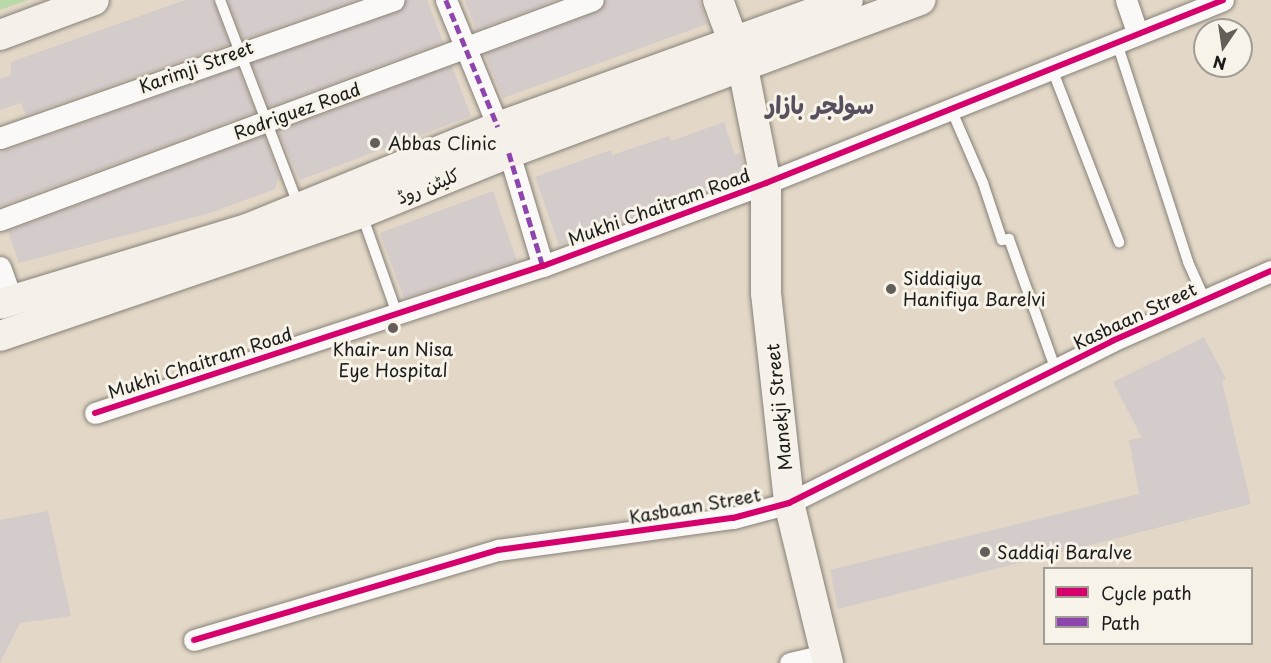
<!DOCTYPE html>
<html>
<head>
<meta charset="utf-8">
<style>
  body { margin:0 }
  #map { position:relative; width:1271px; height:663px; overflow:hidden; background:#e3d8c7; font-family:"Playpen Sans","Playpen Sans Arabic",sans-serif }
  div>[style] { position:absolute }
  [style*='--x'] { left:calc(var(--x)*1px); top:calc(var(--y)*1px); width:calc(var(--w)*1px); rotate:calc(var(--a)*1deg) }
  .green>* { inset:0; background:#bad9a8 }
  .building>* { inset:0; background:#d4cbcb }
  .roads { filter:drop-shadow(0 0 2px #868078) drop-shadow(0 0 2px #868078) }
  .lane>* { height:10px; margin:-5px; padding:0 5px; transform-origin:5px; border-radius:5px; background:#fbf9f7 }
  .street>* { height:21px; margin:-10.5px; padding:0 10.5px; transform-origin:10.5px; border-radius:10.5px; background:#fbf9f7 }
  .secondary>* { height:30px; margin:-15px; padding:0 15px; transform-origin:15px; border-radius:15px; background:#f5f0e9 }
  .quiet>* { height:4.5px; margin-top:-2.25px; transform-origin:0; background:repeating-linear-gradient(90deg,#8e44ad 0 9px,transparent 0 13.5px) }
  .cycleway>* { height:6px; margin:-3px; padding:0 3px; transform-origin:3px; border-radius:3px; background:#d6006c }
  .dots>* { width:16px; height:16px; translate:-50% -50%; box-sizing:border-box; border:3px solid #f7f3e8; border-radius:50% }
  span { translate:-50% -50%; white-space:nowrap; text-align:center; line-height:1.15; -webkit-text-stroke:6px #f7f3e8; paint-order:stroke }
  .street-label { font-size:18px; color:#1c1c1c }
  .poi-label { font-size:18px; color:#1c1c1c }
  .left { translate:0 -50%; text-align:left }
  .district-label { font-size:24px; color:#59505f; font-weight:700 }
  .legend { position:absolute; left:1043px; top:567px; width:210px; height:78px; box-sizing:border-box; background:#f7f3e8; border:2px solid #9f9d96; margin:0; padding:8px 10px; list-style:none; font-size:18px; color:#1c1c1c }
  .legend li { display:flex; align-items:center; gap:12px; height:30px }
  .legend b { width:30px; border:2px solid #9f9d96 }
  .north { position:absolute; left:1193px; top:18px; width:60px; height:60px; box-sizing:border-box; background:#f7f3e8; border:2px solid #9f9d96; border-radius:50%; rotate:193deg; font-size:16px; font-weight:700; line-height:24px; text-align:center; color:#1c1c1c }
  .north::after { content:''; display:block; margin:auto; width:21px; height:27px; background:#625e58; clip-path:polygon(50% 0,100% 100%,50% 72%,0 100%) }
</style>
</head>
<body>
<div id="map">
  <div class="green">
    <i style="clip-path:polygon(0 0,28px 0,0 10px)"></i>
  </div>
  <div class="building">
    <i style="clip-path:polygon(185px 0,213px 0,229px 44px,26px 115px,21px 103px,0 110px,0 79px,11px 75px,11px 62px)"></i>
    <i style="clip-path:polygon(228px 0,355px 0,243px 39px)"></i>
    <i style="clip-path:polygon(406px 0,427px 0,443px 42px,269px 107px,252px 63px,398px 12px)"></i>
    <i style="clip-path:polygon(465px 0,556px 0,476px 30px)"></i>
    <i style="clip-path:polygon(605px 0,699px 0,707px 24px,503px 98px,485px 54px,597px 12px)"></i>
    <i style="clip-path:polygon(452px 66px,471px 116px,300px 180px,278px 131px)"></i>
    <i style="clip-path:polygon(238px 68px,255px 112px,0 206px,0 153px)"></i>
    <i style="clip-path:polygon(724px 122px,735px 155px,740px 153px,747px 176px,559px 245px,535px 177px,611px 150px,612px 155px,669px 136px,671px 141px)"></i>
    <i style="clip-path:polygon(264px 136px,279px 176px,275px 189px,210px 213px,19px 263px,8px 231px)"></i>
    <i style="clip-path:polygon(493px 191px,517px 261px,404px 298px,380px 233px)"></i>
    <i style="clip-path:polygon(1204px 337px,1226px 379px,1222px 381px,1251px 504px,838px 609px,830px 570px,1139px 494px,1129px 440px,1142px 438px,1113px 382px)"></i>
    <i style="clip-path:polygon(48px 511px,71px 616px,20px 623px,0 663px,0 520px)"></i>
  </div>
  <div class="roads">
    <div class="lane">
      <i style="--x:220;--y:0;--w:222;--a:69.1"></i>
      <i style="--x:1117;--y:43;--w:230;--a:72"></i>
      <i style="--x:1188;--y:262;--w:42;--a:65.9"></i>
      <i style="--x:1052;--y:69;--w:186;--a:68.8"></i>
      <i style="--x:951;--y:109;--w:81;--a:66.6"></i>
      <i style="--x:983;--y:183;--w:60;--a:71.6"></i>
      <i style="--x:1002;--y:240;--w:7;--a:-8"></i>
      <i style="--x:1009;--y:239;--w:139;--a:70.3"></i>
      <i style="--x:362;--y:215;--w:105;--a:70.5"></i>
    </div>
    <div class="street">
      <i style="--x:446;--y:0;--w:137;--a:67.7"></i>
      <i style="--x:1126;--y:0;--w:36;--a:71"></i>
      <i style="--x:0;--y:138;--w:417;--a:-19.3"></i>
      <i style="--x:509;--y:153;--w:118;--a:73.3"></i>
      <i style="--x:0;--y:220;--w:632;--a:-20.35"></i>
      <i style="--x:0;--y:267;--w:35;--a:70"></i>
      <i style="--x:95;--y:413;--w:472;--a:-18.2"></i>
      <i style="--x:543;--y:266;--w:238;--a:-20.4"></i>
      <i style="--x:766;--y:183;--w:492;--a:-21.8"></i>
      <i style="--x:194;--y:640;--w:317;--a:-16.5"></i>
      <i style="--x:498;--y:550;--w:237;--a:-7.8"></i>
      <i style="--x:733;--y:518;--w:58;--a:-15"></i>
      <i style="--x:789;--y:503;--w:361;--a:-26.6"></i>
      <i style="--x:1112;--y:341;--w:174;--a:-23.8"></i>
      <i style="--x:790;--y:663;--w:37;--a:-13"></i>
    </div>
    <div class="secondary">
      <i style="--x:718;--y:0;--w:72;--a:69.8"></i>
      <i style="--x:743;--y:68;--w:117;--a:78.7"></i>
      <i style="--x:766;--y:183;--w:110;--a:90"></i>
      <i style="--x:766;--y:293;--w:211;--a:83.7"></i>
      <i style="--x:789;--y:503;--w:165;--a:76.3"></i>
      <i style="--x:0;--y:35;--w:100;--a:-20.4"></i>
      <i style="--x:0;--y:304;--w:258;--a:-16.9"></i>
      <i style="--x:247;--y:229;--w:271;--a:-22.1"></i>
      <i style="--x:498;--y:127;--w:372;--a:-19.9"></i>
      <i style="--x:0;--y:336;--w:381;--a:-18.8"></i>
      <i style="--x:361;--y:213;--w:160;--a:-22.1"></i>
      <i style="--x:509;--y:153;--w:439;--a:-20.4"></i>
    </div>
  </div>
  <div class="quiet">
    <i style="--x:446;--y:0;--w:137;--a:67.7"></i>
    <i style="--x:509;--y:153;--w:118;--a:73.3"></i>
  </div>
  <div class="cycleway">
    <i style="--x:95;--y:413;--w:472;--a:-18.2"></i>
    <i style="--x:543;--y:266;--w:238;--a:-20.4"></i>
    <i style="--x:766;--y:183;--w:492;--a:-21.8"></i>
    <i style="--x:194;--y:640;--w:317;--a:-16.5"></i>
    <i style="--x:498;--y:550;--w:237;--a:-7.8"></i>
    <i style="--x:733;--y:518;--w:58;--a:-15"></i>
    <i style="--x:789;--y:503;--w:361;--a:-26.6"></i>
    <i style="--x:1112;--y:341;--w:174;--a:-23.8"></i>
  </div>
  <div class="dots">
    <i style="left:375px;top:143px;background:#625e58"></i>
    <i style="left:891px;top:289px;background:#625e58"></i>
    <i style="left:393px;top:328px;background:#625e58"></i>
    <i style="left:985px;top:552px;background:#625e58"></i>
  </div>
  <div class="street-label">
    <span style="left:196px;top:67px;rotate:-20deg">Karimji Street</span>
    <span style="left:297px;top:111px;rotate:-20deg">Rodriguez Road</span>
    <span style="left:428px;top:186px;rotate:-22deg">کلیٹن روڈ</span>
    <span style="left:659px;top:207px;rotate:-20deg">Mukhi Chaitram Road</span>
    <span style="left:1135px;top:316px;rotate:-25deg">Kasbaan Street</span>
    <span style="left:200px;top:363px;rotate:-18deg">Mukhi Chaitram Road</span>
    <span style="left:779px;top:407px;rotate:-96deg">Manekji Street</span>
    <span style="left:695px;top:506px;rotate:-10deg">Kasbaan Street</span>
  </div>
  <div class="poi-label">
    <span class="left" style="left:388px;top:143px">Abbas Clinic</span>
    <span class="left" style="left:903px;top:289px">Siddiqiya<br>Hanifiya Barelvi</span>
    <span style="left:393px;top:360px">Khair-un Nisa<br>Eye Hospital</span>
    <span class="left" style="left:997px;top:552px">Saddiqi Baralve</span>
  </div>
  <div class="district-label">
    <span style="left:820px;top:105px">سولجر بازار</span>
  </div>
  <ul class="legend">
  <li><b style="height:8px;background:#d6006c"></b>Cycle path</li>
  <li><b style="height:8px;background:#8e44ad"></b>Path</li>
  </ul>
  <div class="north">N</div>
</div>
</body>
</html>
